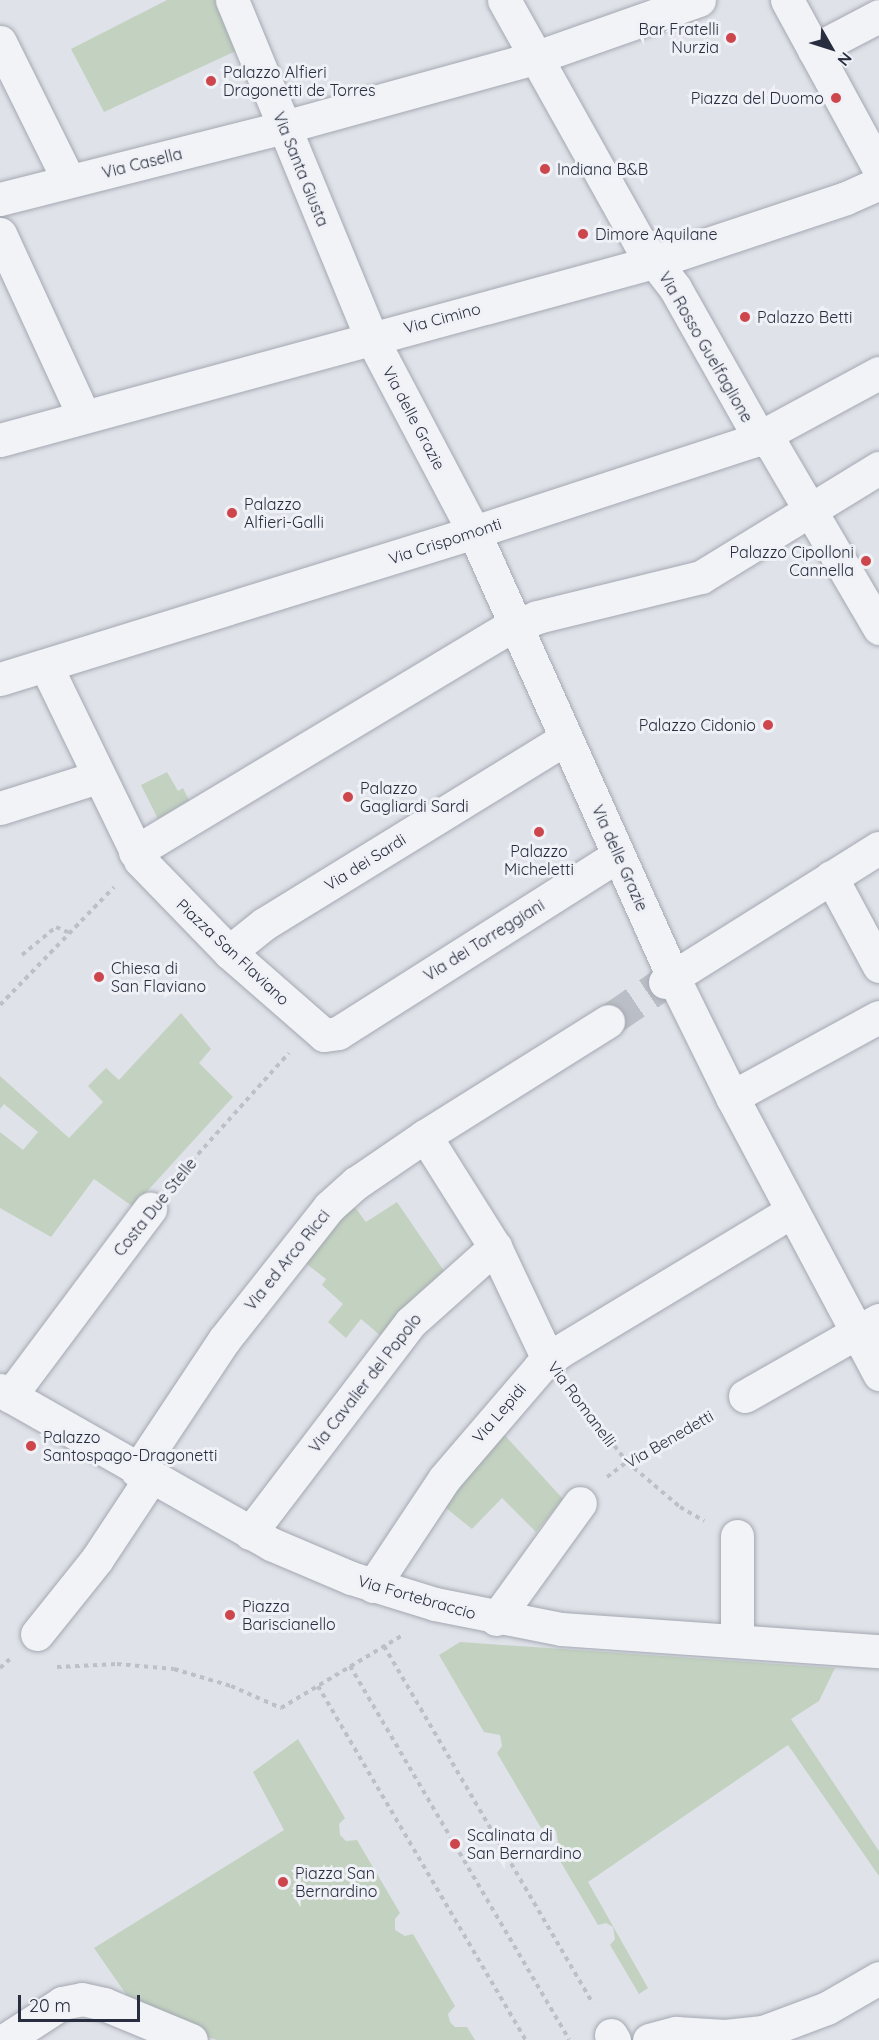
<!DOCTYPE html>
<html>
<head>
<meta charset="utf-8">
<style>
  body { margin:0 }
  #map { position:relative; width:879px; height:2040px; overflow:hidden; background:#dfe2e8; font-family:Quicksand,sans-serif }
  div>[style] { position:absolute }
  [style*='--x'] { left:calc(var(--x)*1px); top:calc(var(--y)*1px); width:calc(var(--w)*1px); rotate:calc(var(--a)*1deg) }
  .green>* { inset:0; background:#c3d2c0 }
  .street-tunnel>* { height:33px; margin-top:-16.5px; transform-origin:0; background:repeating-linear-gradient(90deg,#babec6 0 33px,transparent 0 49px) }
  .path>* { height:4px; margin-top:-2px; transform-origin:0; background:repeating-linear-gradient(90deg,#bdc0c7 0 4.5px,transparent 0 9px) }
  .roads { filter:drop-shadow(0 0 2px #a4a8b2) drop-shadow(0 0 2px #a4a8b2) }
  .street>* { height:33px; margin:-16.5px; padding:0 16.5px; transform-origin:16.5px; border-radius:16.5px; background:#f2f3f7 }
  .dots>* { width:16px; height:16px; translate:-50% -50%; box-sizing:border-box; border:3px solid #eff1f6; border-radius:50% }
  span { translate:-50% -50%; white-space:nowrap; text-align:center; line-height:1.15; -webkit-text-stroke:6px #eff1f6; paint-order:stroke }
  .poi-label { font-size:16px; color:#282e3f }
  .right { translate:-100% -50%; text-align:right }
  .left { translate:0 -50%; text-align:left }
  .street-label { font-size:16px; color:#282e3f }
  .north { position:absolute; left:801px; top:18px; width:60px; height:60px; -webkit-text-stroke:4px #eff1f6; paint-order:stroke; rotate:129deg; font-size:16px; font-weight:700; line-height:24px; text-align:center; color:#282e3f }
  .north::after { content:''; display:block; margin:auto; width:21px; height:27px; background:#282e3f; clip-path:polygon(50% 0,100% 100%,50% 72%,0 100%) }
  .scale { position:absolute; left:18px; top:1995px; width:122px; height:27px; box-sizing:border-box; border:3px solid #282e3f; border-top:0; padding-left:8px; font-size:18px; line-height:21px; white-space:nowrap; color:#282e3f; -webkit-text-stroke:4px #eff1f6; paint-order:stroke }
</style>
</head>
<body>
<div id="map">
  <div class="green">
    <i style="clip-path:polygon(167px 0,219px 0,238px 50px,104px 112px,71px 49px)"></i>
    <i style="clip-path:polygon(167px 772px,178px 791px,183px 788px,189px 800px,158px 819px,141px 785px)"></i>
    <i style="clip-path:polygon(181px 1013px,211px 1049px,199px 1063px,233px 1097px,141px 1198px,139px 1211px,94px 1179px,51px 1237px,0 1208px,0 1132px,23px 1150px,38px 1132px,4px 1104px,0 1109px,0 1076px,69px 1138px,103px 1102px,88px 1086px,106px 1068px,119px 1080px)"></i>
    <i style="clip-path:polygon(351px 1202px,366px 1222px,397px 1202px,444px 1271px,414px 1297px,381px 1336px,361px 1319px,346px 1338px,328px 1322px,343px 1304px,322px 1285px,326px 1279px,299px 1258px)"></i>
    <i style="clip-path:polygon(500px 1430px,563px 1499px,536px 1532px,502px 1498px,472px 1529px,441px 1504px)"></i>
    <i style="clip-path:polygon(460px 1642px,835px 1668px,819px 1701px,791px 1719px,879px 1851px,879px 1876px,788px 1745px,588px 1882px,648px 1988px,639px 1994px,610px 1945px,615px 1939px,613px 1927px,606px 1923px,598px 1925px,553px 1849px,558px 1842px,556px 1831px,549px 1826px,541px 1828px,497px 1753px,502px 1746px,500px 1735px,484px 1732px,439px 1655px)"></i>
    <i style="clip-path:polygon(298px 1739px,345px 1818px,339px 1824px,340px 1835px,346px 1841px,357px 1840px,400px 1913px,395px 1919px,395px 1930px,405px 1936px,413px 1934px,455px 2006px,448px 2014px,450px 2022px,455px 2027px,467px 2027px,475px 2040px,217px 2040px,185px 2030px,128px 1997px,94px 1948px,284px 1830px,253px 1772px)"></i>
  </div>
  <div class="street-tunnel">
    <i style="--x:608;--y:1021;--w:69;--a:-34.4"></i>
  </div>
  <div class="path">
    <i style="--x:22;--y:955;--w:44;--a:-39.5"></i>
    <i style="--x:56;--y:927;--w:13;--a:23"></i>
    <i style="--x:0;--y:1005;--w:164;--a:-46"></i>
    <i style="--x:174;--y:1181;--w:172;--a:-48.1"></i>
    <i style="--x:570;--y:1389;--w:93;--a:52"></i>
    <i style="--x:627;--y:1462;--w:70;--a:40.3"></i>
    <i style="--x:680;--y:1507;--w:28;--a:30"></i>
    <i style="--x:607;--y:1477;--w:25;--a:-37"></i>
    <i style="--x:627;--y:1462;--w:99;--a:-29.7"></i>
    <i style="--x:384;--y:1646;--w:414;--a:59.7"></i>
    <i style="--x:350;--y:1666;--w:433;--a:59.6"></i>
    <i style="--x:57;--y:1667;--w:60;--a:-2.9"></i>
    <i style="--x:117;--y:1664;--w:57;--a:5"></i>
    <i style="--x:174;--y:1669;--w:59;--a:16.6"></i>
    <i style="--x:231;--y:1686;--w:55;--a:23.7"></i>
    <i style="--x:281;--y:1708;--w:142;--a:-30.9"></i>
    <i style="--x:0;--y:1668;--w:13;--a:-42"></i>
    <i style="--x:318;--y:1686;--w:411;--a:59.6"></i>
  </div>
  <div class="roads">
    <div class="street">
      <i style="--x:232;--y:0;--w:365;--a:67.6"></i>
      <i style="--x:371;--y:337;--w:221;--a:62.2"></i>
      <i style="--x:474;--y:532;--w:487;--a:65.9"></i>
      <i style="--x:673;--y:977;--w:134;--a:63.8"></i>
      <i style="--x:732;--y:1097;--w:314;--a:62"></i>
      <i style="--x:504;--y:0;--w:278;--a:60.8"></i>
      <i style="--x:640;--y:243;--w:57;--a:52.1"></i>
      <i style="--x:675;--y:288;--w:163;--a:60.6"></i>
      <i style="--x:755;--y:430;--w:25;--a:43"></i>
      <i style="--x:773;--y:447;--w:210;--a:59.6"></i>
      <i style="--x:787;--y:0;--w:192;--a:61.4"></i>
      <i style="--x:0;--y:42;--w:155;--a:63.6"></i>
      <i style="--x:814;--y:50;--w:73;--a:-27.6"></i>
      <i style="--x:0;--y:199;--w:293;--a:-14.2"></i>
      <i style="--x:284;--y:127;--w:259;--a:-15.4"></i>
      <i style="--x:534;--y:58;--w:175;--a:-19.4"></i>
      <i style="--x:0;--y:234;--w:201;--a:65.3"></i>
      <i style="--x:0;--y:440;--w:678;--a:-15.23"></i>
      <i style="--x:654;--y:262;--w:202;--a:-18.4"></i>
      <i style="--x:846;--y:198;--w:36;--a:-24"></i>
      <i style="--x:46;--y:666;--w:216;--a:64.1"></i>
      <i style="--x:140;--y:860;--w:128;--a:45.9"></i>
      <i style="--x:229;--y:952;--w:126;--a:41.1"></i>
      <i style="--x:324;--y:1035;--w:14;--a:-8"></i>
      <i style="--x:338;--y:1033;--w:332;--a:-32.4"></i>
      <i style="--x:0;--y:679;--w:496;--a:-17.2"></i>
      <i style="--x:474;--y:532;--w:296;--a:-18.1"></i>
      <i style="--x:755;--y:440;--w:141;--a:-28.4"></i>
      <i style="--x:0;--y:808;--w:103;--a:-17.6"></i>
      <i style="--x:135;--y:852;--w:429;--a:-31"></i>
      <i style="--x:503;--y:631;--w:37;--a:-22"></i>
      <i style="--x:537;--y:617;--w:169;--a:-13.7"></i>
      <i style="--x:701;--y:577;--w:209;--a:-31.5"></i>
      <i style="--x:831;--y:877;--w:101;--a:61.7"></i>
      <i style="--x:229;--y:952;--w:45;--a:-38.7"></i>
      <i style="--x:264;--y:924;--w:353;--a:-31.6"></i>
      <i style="--x:665;--y:982;--w:252;--a:-32.1"></i>
      <i style="--x:732;--y:1097;--w:167;--a:-28.6"></i>
      <i style="--x:425;--y:1136;--w:131;--a:57.8"></i>
      <i style="--x:495;--y:1247;--w:124;--a:64.7"></i>
      <i style="--x:0;--y:1390;--w:312;--a:29.6"></i>
      <i style="--x:271;--y:1544;--w:87;--a:23"></i>
      <i style="--x:351;--y:1578;--w:88;--a:17.2"></i>
      <i style="--x:435;--y:1604;--w:128;--a:11.2"></i>
      <i style="--x:561;--y:1629;--w:319;--a:4"></i>
      <i style="--x:10;--y:1396;--w:234;--a:-53.2"></i>
      <i style="--x:745;--y:1396;--w:154;--a:-29.6"></i>
      <i style="--x:137;--y:1471;--w:157;--a:-56.4"></i>
      <i style="--x:224;--y:1340;--w:169;--a:-51.7"></i>
      <i style="--x:329;--y:1207;--w:36;--a:-42"></i>
      <i style="--x:356;--y:1183;--w:83;--a:-34.3"></i>
      <i style="--x:425;--y:1136;--w:216;--a:-32.1"></i>
      <i style="--x:250;--y:1533;--w:265;--a:-52.7"></i>
      <i style="--x:411;--y:1322;--w:113;--a:-41.8"></i>
      <i style="--x:373;--y:1586;--w:128;--a:-56.4"></i>
      <i style="--x:444;--y:1479;--w:146;--a:-49.4"></i>
      <i style="--x:539;--y:1368;--w:27;--a:-39"></i>
      <i style="--x:560;--y:1351;--w:271;--a:-31.1"></i>
      <i style="--x:496;--y:1619;--w:143;--a:-54.1"></i>
      <i style="--x:37;--y:1634;--w:96;--a:-51.3"></i>
      <i style="--x:97;--y:1559;--w:96;--a:-56.5"></i>
      <i style="--x:737;--y:1639;--w:103;--a:-90"></i>
      <i style="--x:611;--y:2035;--w:6;--a:59"></i>
      <i style="--x:5;--y:2040;--w:68;--a:-33"></i>
      <i style="--x:62;--y:2003;--w:20;--a:-11"></i>
      <i style="--x:82;--y:1999;--w:23;--a:13"></i>
      <i style="--x:104;--y:2004;--w:94;--a:22.5"></i>
      <i style="--x:649;--y:2040;--w:28;--a:-15"></i>
      <i style="--x:676;--y:2033;--w:49;--a:3.5"></i>
      <i style="--x:725;--y:2036;--w:38;--a:-6"></i>
      <i style="--x:763;--y:2032;--w:68;--a:-20.6"></i>
      <i style="--x:827;--y:2008;--w:60;--a:-30"></i>
    </div>
  </div>
  <div class="dots">
    <i style="left:731px;top:38px;background:#cc464c"></i>
    <i style="left:211px;top:81px;background:#cc464c"></i>
    <i style="left:836px;top:98px;background:#cc464c"></i>
    <i style="left:545px;top:169px;background:#cc464c"></i>
    <i style="left:583px;top:234px;background:#cc464c"></i>
    <i style="left:745px;top:317px;background:#cc464c"></i>
    <i style="left:232px;top:513px;background:#cc464c"></i>
    <i style="left:866px;top:561px;background:#cc464c"></i>
    <i style="left:768px;top:725px;background:#cc464c"></i>
    <i style="left:348px;top:797px;background:#cc464c"></i>
    <i style="left:539px;top:832px;background:#cc464c"></i>
    <i style="left:99px;top:977px;background:#cc464c"></i>
    <i style="left:31px;top:1446px;background:#cc464c"></i>
    <i style="left:230px;top:1615px;background:#cc464c"></i>
    <i style="left:455px;top:1844px;background:#cc464c"></i>
    <i style="left:283px;top:1882px;background:#cc464c"></i>
  </div>
  <div class="poi-label">
    <span class="right" style="left:719px;top:38px">Bar Fratelli<br>Nurzia</span>
    <span class="left" style="left:223px;top:81px">Palazzo Alfieri<br>Dragonetti de Torres</span>
    <span class="right" style="left:824px;top:98px">Piazza del Duomo</span>
    <span class="left" style="left:557px;top:169px">Indiana B&amp;B</span>
    <span class="left" style="left:595px;top:234px">Dimore Aquilane</span>
    <span class="left" style="left:757px;top:317px">Palazzo Betti</span>
    <span class="left" style="left:244px;top:513px">Palazzo<br>Alfieri-Galli</span>
    <span class="right" style="left:854px;top:561px">Palazzo Cipolloni<br>Cannella</span>
    <span class="right" style="left:756px;top:725px">Palazzo Cidonio</span>
    <span class="left" style="left:360px;top:797px">Palazzo<br>Gagliardi Sardi</span>
    <span style="left:539px;top:860px">Palazzo<br>Micheletti</span>
    <span class="left" style="left:111px;top:977px">Chiesa di<br>San Flaviano</span>
    <span class="left" style="left:43px;top:1446px">Palazzo<br>Santospago-Dragonetti</span>
    <span class="left" style="left:242px;top:1615px">Piazza<br>Bariscianello</span>
    <span class="left" style="left:467px;top:1844px">Scalinata di<br>San Bernardino</span>
    <span class="left" style="left:295px;top:1882px">Piazza San<br>Bernardino</span>
  </div>
  <div class="street-label">
    <span style="left:142px;top:163px;rotate:-14deg">Via Casella</span>
    <span style="left:301px;top:169px;rotate:68deg">Via Santa Giusta</span>
    <span style="left:442px;top:318px;rotate:-15deg">Via Cimino</span>
    <span style="left:706px;top:347px;rotate:60deg">Via Rosso Guelfaglione</span>
    <span style="left:414px;top:418px;rotate:62deg">Via delle Grazie</span>
    <span style="left:445px;top:541px;rotate:-18deg">Via Crispomonti</span>
    <span style="left:620px;top:858px;rotate:66deg">Via delle Grazie</span>
    <span style="left:365px;top:862px;rotate:-32deg">Via dei Sardi</span>
    <span style="left:484px;top:940px;rotate:-32deg">Via dei Torreggiani</span>
    <span style="left:233px;top:952px;rotate:43deg">Piazza San Flaviano</span>
    <span style="left:155px;top:1207px;rotate:-51deg">Costa Due Stelle</span>
    <span style="left:287px;top:1260px;rotate:-51deg">Via ed Arco Ricci</span>
    <span style="left:365px;top:1383px;rotate:-52deg">Via Cavalier del Popolo</span>
    <span style="left:582px;top:1404px;rotate:53deg">Via Romanelli</span>
    <span style="left:499px;top:1413px;rotate:-49deg">Via Lepidi</span>
    <span style="left:669px;top:1439px;rotate:-30deg">Via Benedetti</span>
    <span style="left:417px;top:1597px;rotate:16deg">Via Fortebraccio</span>
  </div>
  <div class="north">N</div>
  <div class="scale">20 m</div>
</div>
</body>
</html>
